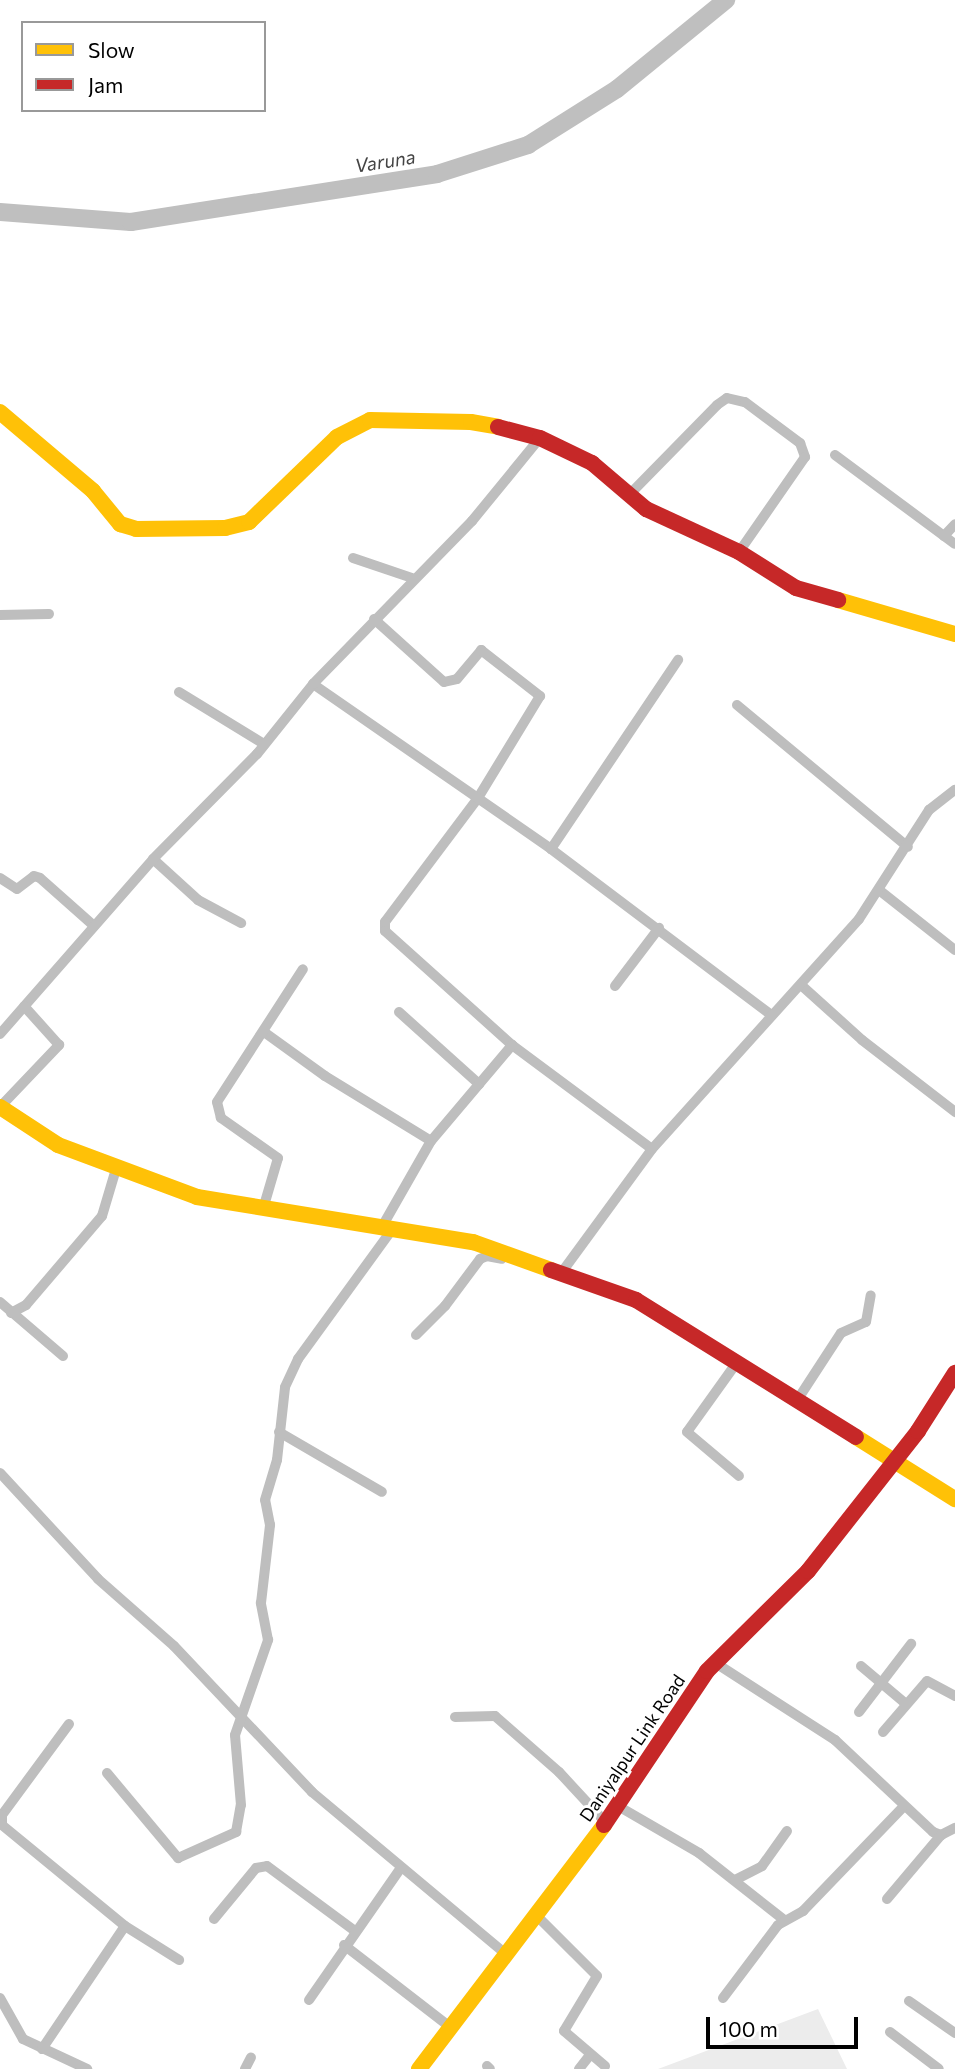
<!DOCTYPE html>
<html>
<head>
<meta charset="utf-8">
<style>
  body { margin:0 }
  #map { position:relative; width:955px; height:2069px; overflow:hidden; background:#fff; font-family:Commissioner,sans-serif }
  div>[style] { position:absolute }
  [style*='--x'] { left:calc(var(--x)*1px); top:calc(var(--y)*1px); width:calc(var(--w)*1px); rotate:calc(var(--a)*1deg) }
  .green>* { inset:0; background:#ececec }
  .river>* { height:18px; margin:-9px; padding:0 9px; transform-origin:9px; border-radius:9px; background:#bfbfbf }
  .street>* { height:10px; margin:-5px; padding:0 5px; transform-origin:5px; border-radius:5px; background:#bebebe }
  .slow>* { height:16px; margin:-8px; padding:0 8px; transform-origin:8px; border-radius:8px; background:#ffc107 }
  .jam>* { height:16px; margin:-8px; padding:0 8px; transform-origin:8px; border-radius:8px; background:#c62828 }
  span { translate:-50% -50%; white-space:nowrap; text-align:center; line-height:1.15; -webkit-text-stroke:6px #fff; paint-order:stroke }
  .street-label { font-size:18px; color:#000 }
  .water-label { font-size:19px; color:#444; font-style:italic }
  .legend { position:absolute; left:21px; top:21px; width:245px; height:91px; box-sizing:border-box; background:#fff; border:2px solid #999; margin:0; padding:9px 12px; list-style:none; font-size:21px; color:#000 }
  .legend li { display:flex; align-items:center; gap:14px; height:35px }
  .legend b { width:35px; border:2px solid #999 }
  .scale { position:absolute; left:706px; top:2017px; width:152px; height:32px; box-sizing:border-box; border:4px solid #000; border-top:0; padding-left:9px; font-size:21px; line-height:24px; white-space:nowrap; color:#000; -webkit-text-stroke:5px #fff; paint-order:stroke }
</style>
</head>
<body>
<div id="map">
  <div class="green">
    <i style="clip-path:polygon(818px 2009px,847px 2069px,658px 2069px)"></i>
  </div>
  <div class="river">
    <i style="--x:0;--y:212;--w:131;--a:4.4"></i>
    <i style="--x:131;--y:222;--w:310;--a:-8.9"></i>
    <i style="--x:437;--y:174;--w:96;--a:-17.7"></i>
    <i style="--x:528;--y:145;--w:105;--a:-32.2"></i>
    <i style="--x:617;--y:89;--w:141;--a:-39.2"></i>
  </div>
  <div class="street">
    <i style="--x:835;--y:455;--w:149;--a:36.6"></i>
    <i style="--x:629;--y:495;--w:126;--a:-45.6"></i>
    <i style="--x:717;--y:405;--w:12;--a:-35"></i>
    <i style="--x:727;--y:398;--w:18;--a:13"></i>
    <i style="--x:745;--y:402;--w:69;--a:36.7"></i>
    <i style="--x:800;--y:443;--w:15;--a:70"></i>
    <i style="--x:805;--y:457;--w:116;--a:124.8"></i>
    <i style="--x:944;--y:536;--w:16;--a:-47"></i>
    <i style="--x:353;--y:558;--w:62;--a:18.7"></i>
    <i style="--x:0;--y:615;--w:49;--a:-1.2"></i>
    <i style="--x:374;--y:619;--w:94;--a:42"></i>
    <i style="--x:444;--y:682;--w:13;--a:-13"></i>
    <i style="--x:457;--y:679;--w:38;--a:-50"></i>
    <i style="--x:481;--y:650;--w:75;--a:37.9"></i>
    <i style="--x:540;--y:696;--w:119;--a:121.3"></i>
    <i style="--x:478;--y:798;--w:155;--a:126.9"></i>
    <i style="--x:385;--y:922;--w:9;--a:90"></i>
    <i style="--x:385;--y:931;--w:171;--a:41.9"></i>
    <i style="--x:512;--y:1045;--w:174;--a:36.6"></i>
    <i style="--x:313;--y:684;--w:290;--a:34.7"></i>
    <i style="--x:551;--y:849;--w:276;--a:37"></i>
    <i style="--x:179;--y:692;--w:100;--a:31.5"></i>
    <i style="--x:737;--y:705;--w:222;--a:39.7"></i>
    <i style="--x:551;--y:849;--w:228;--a:-56.1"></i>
    <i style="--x:153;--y:859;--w:61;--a:42.3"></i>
    <i style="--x:198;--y:900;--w:49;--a:28.1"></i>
    <i style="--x:0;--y:878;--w:20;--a:33"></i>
    <i style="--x:17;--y:889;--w:21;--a:-37"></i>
    <i style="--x:34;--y:876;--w:6;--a:18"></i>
    <i style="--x:40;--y:878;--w:72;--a:41.6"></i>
    <i style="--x:879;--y:890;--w:97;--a:38.3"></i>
    <i style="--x:801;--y:985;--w:82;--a:42"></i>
    <i style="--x:862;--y:1040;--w:118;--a:37.7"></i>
    <i style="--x:615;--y:986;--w:73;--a:-52.8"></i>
    <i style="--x:399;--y:1012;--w:108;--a:42"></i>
    <i style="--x:264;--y:1032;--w:75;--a:35.8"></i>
    <i style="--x:325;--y:1076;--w:124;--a:31.5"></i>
    <i style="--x:0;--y:1034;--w:232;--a:-48.8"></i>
    <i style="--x:153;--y:859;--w:148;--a:-45.3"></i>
    <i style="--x:257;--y:754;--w:90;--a:-51.3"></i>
    <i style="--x:313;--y:684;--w:228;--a:-45.7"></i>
    <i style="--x:472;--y:521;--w:107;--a:-50.7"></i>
    <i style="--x:0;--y:1107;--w:86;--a:-46.4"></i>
    <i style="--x:59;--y:1045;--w:52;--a:-131.9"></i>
    <i style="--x:263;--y:1209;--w:53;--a:-73.6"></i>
    <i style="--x:278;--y:1158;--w:70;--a:-144.9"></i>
    <i style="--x:221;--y:1118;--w:16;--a:-104"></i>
    <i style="--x:217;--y:1102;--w:158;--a:-57.1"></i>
    <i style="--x:383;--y:1225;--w:97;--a:-60.3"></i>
    <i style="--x:431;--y:1141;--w:126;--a:-49.8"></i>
    <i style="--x:562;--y:1272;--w:152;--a:-53.8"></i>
    <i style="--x:652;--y:1149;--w:309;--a:-48"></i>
    <i style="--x:859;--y:919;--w:130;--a:-57.3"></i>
    <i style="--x:929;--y:810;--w:33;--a:-38"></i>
    <i style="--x:0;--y:1302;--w:83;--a:40.6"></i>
    <i style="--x:11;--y:1313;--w:17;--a:-28"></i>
    <i style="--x:26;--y:1305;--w:117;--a:-49.5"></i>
    <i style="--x:102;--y:1216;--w:49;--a:-73.4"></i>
    <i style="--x:416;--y:1335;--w:41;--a:-45"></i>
    <i style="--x:445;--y:1306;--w:59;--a:-53.3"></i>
    <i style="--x:480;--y:1259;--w:8;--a:-23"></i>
    <i style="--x:487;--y:1256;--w:15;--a:11"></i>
    <i style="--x:735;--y:1365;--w:82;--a:125.6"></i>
    <i style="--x:687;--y:1432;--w:68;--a:40.2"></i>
    <i style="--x:796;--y:1402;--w:82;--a:-56.9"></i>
    <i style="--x:841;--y:1333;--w:27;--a:-24"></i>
    <i style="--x:866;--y:1322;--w:27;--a:-80"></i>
    <i style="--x:279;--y:1432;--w:119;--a:30.2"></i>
    <i style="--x:0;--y:1473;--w:144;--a:47.2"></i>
    <i style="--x:98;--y:1579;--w:101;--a:41.4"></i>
    <i style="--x:174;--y:1646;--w:201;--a:46.6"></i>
    <i style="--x:312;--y:1792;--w:253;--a:39.9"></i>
    <i style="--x:714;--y:1662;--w:144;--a:32.8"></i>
    <i style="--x:835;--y:1740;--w:134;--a:43.2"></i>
    <i style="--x:933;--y:1832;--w:9;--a:21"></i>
    <i style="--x:941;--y:1835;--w:16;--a:-27"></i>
    <i style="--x:861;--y:1666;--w:57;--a:40.1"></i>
    <i style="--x:859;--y:1712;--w:86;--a:-52.6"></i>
    <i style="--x:455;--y:1717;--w:40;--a:-1.4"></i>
    <i style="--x:495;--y:1716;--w:85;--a:41.2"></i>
    <i style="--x:559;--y:1772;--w:69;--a:47.3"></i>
    <i style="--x:69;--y:1724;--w:113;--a:126.4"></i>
    <i style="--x:2;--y:1815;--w:10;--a:90"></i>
    <i style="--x:2;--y:1825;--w:159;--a:39.4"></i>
    <i style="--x:125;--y:1926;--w:64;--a:32.2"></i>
    <i style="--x:883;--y:1732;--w:67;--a:-49.2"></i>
    <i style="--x:927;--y:1681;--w:32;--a:28"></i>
    <i style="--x:107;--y:1773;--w:111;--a:50.1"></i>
    <i style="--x:178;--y:1858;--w:64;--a:-24.1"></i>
    <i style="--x:236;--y:1832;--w:27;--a:-80"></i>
    <i style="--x:241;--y:1805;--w:70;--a:-94.9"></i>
    <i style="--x:235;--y:1735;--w:101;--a:-70.8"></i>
    <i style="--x:268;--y:1640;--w:38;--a:-101"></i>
    <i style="--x:261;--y:1603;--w:79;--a:-83.4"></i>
    <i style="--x:270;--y:1525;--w:25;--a:-101"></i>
    <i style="--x:265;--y:1500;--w:42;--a:-73.3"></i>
    <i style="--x:277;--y:1460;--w:73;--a:-83.7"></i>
    <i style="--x:285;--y:1387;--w:31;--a:-65"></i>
    <i style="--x:298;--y:1359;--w:163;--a:-54"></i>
    <i style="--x:618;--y:1806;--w:94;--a:30.1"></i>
    <i style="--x:699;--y:1853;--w:108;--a:38.2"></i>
    <i style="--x:735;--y:1880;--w:30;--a:-27"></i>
    <i style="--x:762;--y:1866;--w:43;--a:-54.5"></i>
    <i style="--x:887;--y:1899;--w:84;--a:-49.8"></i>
    <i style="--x:536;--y:1915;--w:86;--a:45"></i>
    <i style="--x:597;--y:1976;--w:64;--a:121"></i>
    <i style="--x:564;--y:2031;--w:54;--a:40.5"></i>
    <i style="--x:214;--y:1919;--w:66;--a:-50.5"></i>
    <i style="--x:256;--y:1868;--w:11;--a:-10"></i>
    <i style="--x:267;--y:1866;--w:109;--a:36.5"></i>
    <i style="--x:344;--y:1945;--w:134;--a:37.7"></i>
    <i style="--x:0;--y:1998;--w:47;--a:60.7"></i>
    <i style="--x:23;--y:2039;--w:71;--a:25.1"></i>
    <i style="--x:723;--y:1998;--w:91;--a:-53"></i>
    <i style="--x:778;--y:1925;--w:29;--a:-29"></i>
    <i style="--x:803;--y:1911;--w:143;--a:-46.1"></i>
    <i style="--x:309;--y:2000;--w:160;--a:-55.2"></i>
    <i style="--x:909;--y:2001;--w:56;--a:34.8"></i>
    <i style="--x:890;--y:2032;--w:61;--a:37.1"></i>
    <i style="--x:42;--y:2049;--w:148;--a:-56"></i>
    <i style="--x:487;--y:2066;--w:4;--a:45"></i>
    <i style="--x:245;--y:2069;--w:13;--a:-63"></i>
    <i style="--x:579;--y:2069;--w:18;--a:-52"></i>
  </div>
  <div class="slow">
    <i style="--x:0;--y:412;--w:122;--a:40.3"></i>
    <i style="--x:93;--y:491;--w:43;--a:50.7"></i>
    <i style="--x:120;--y:524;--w:17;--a:17"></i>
    <i style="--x:136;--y:529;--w:89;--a:-0.6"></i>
    <i style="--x:225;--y:528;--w:25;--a:-14"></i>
    <i style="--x:249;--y:522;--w:122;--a:-44"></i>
    <i style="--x:337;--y:437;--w:37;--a:-27"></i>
    <i style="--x:370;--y:420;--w:101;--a:1.1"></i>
    <i style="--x:471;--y:422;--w:27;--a:10"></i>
    <i style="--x:838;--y:600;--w:122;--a:16.2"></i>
    <i style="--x:0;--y:1107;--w:69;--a:33.2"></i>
    <i style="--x:58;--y:1145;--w:148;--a:20.5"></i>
    <i style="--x:197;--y:1197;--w:280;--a:9.3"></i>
    <i style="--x:473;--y:1242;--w:83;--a:19.7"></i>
    <i style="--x:856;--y:1437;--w:117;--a:32.1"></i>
    <i style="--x:419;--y:2069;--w:306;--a:-52.8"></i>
  </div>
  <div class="jam">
    <i style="--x:498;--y:427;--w:43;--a:14.7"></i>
    <i style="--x:540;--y:438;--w:58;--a:25.7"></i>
    <i style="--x:592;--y:463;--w:71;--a:40.4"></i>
    <i style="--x:646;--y:509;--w:102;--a:24.8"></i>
    <i style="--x:739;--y:552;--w:67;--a:32.3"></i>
    <i style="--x:796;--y:588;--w:44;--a:15.9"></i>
    <i style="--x:551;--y:1270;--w:90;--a:19.4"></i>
    <i style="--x:636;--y:1300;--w:259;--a:31.9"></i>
    <i style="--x:604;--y:1825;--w:185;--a:-56.2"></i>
    <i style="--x:707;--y:1671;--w:142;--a:-44.7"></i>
    <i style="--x:808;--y:1571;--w:178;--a:-51.8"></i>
    <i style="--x:918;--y:1431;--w:69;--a:-57.5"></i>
  </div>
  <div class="street-label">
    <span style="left:632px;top:1748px;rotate:-56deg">Daniyalpur Link Road</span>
  </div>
  <div class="water-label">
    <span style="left:385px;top:161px;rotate:-9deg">Varuna</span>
  </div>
  <ul class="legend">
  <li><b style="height:9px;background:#ffc107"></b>Slow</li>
  <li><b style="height:9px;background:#c62828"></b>Jam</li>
  </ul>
  <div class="scale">100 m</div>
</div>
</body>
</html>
